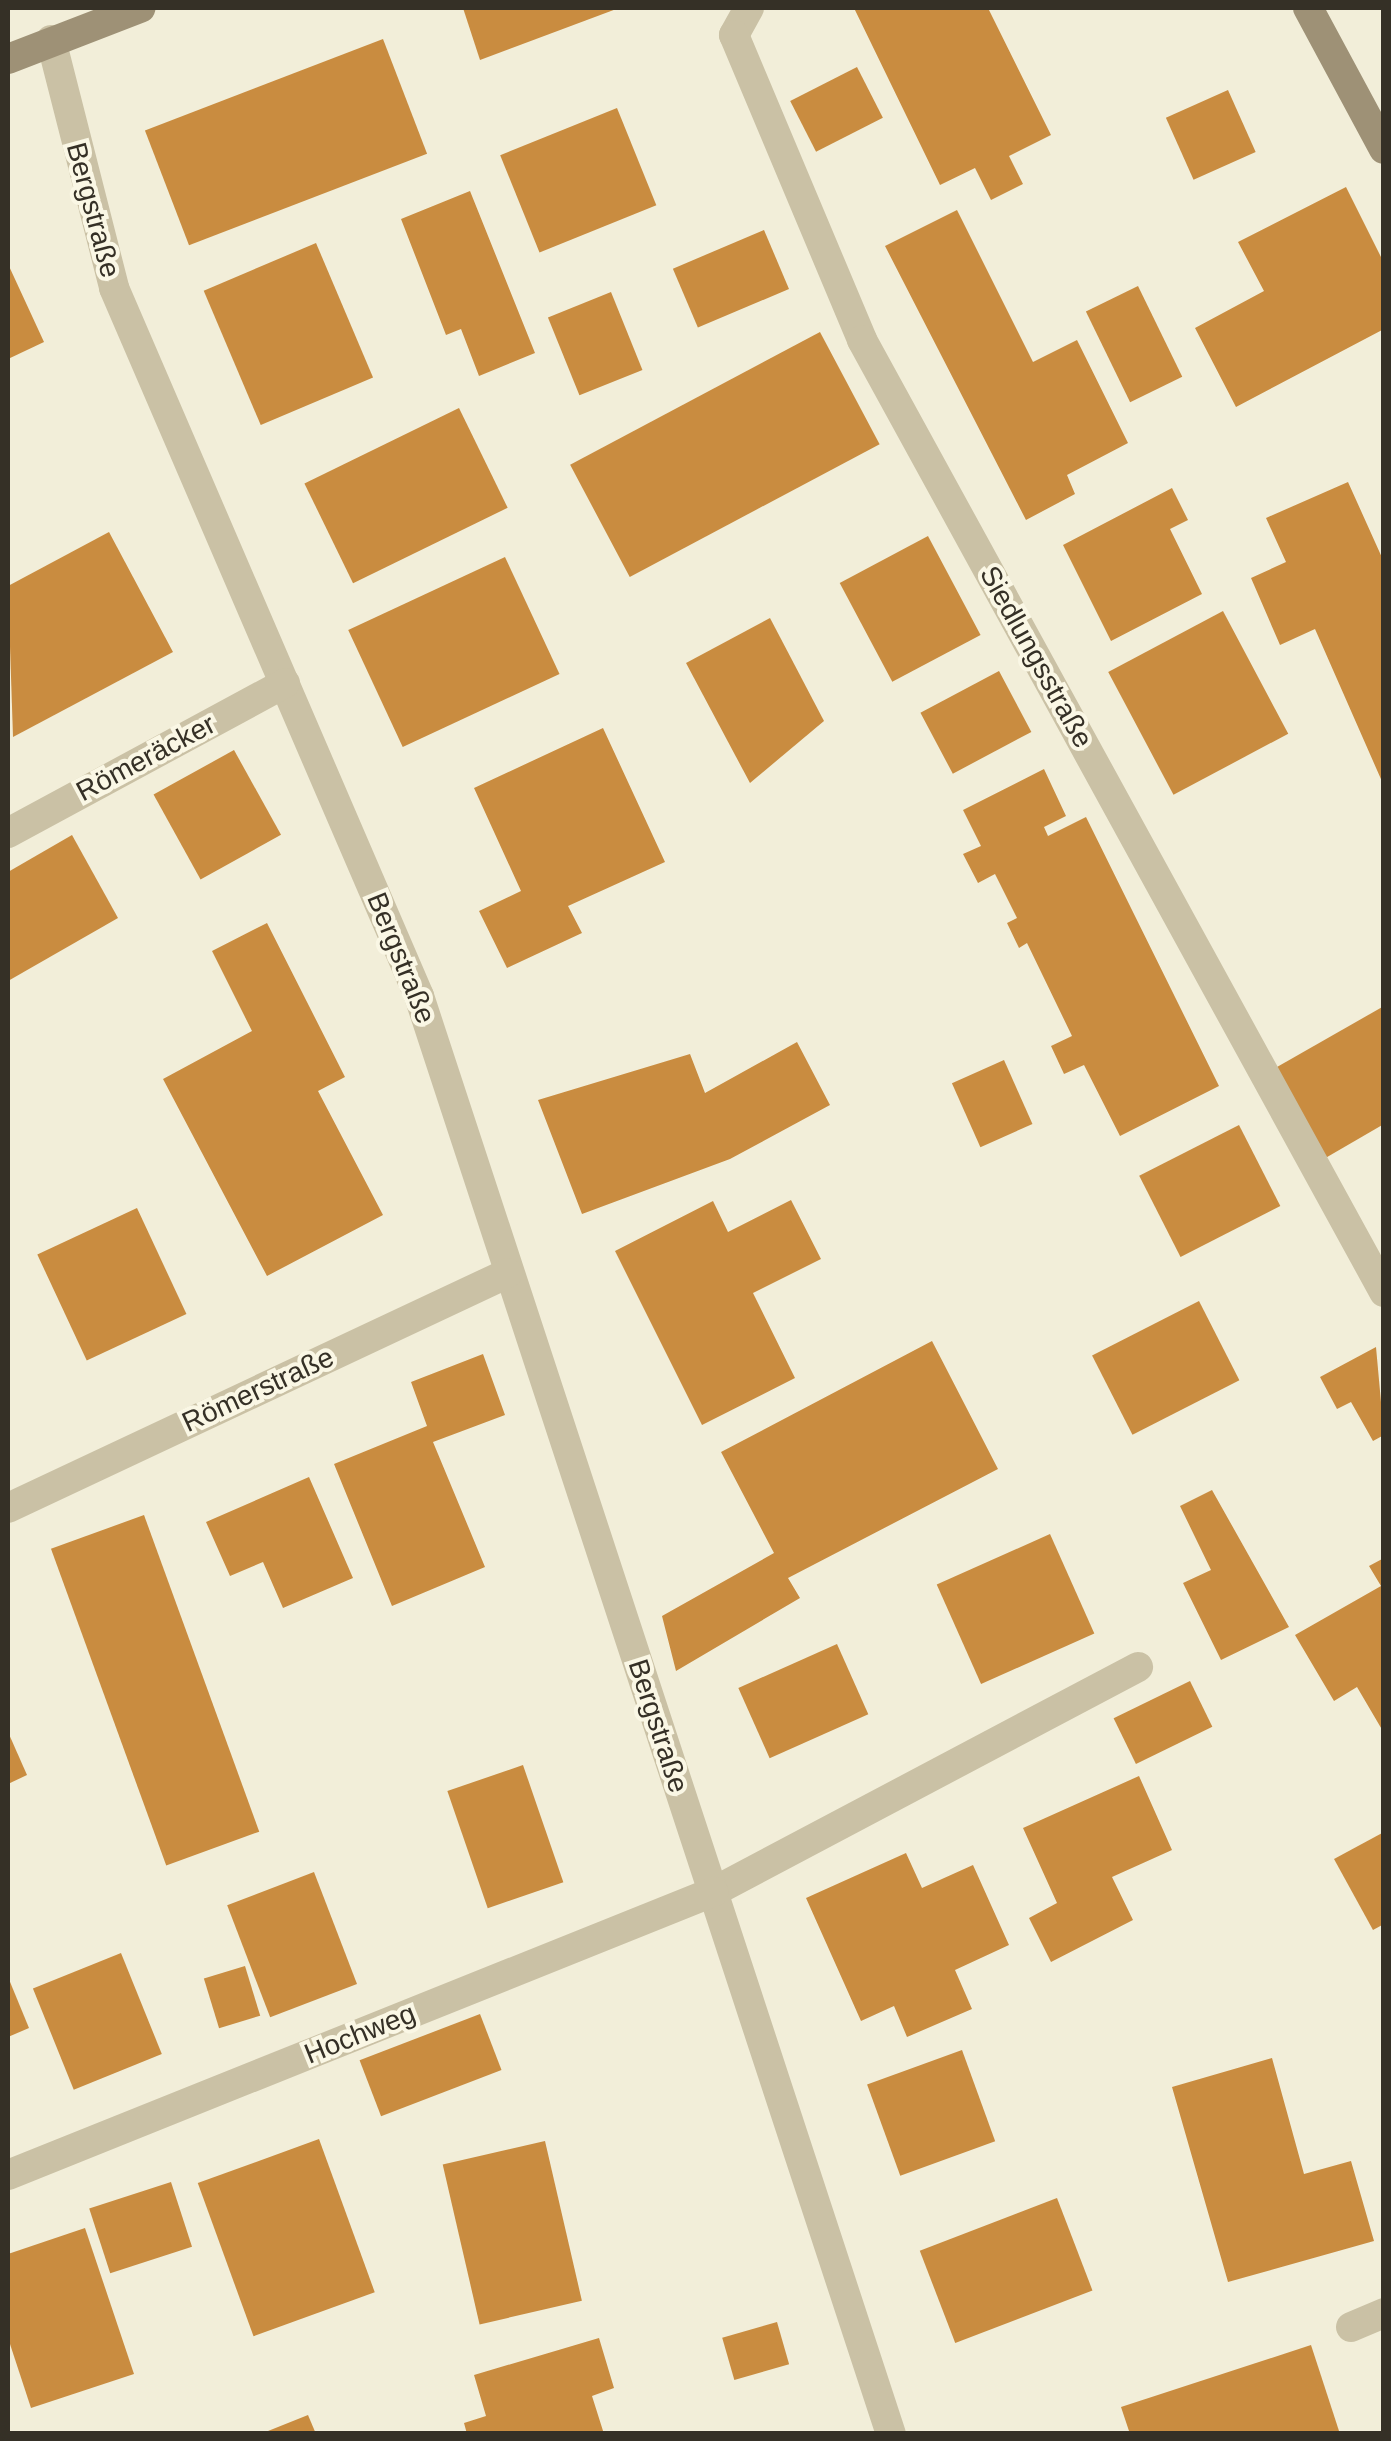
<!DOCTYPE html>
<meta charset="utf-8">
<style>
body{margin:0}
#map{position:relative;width:1391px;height:2441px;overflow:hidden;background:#f2eed9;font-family:Arial,sans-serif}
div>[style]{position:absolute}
.building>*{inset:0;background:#c98c40;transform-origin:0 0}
.lane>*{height:30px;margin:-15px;padding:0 15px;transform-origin:15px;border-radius:15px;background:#cac1a5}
.street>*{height:30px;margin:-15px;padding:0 15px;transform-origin:15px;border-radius:15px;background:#cac1a5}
.secondary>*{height:30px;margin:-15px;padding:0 15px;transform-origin:15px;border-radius:15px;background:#9e9176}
span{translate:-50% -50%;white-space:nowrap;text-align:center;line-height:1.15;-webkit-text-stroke:8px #faf7e5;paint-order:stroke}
.street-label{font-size:28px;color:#353026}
.frame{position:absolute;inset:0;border:10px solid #353026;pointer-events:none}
</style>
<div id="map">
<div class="building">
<i style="clip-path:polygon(463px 8px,619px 8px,480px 60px)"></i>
<i style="clip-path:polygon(854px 8px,988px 8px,1051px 135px,1009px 156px,1023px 184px,991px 200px,975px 168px,940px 185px)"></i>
<i style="left:383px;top:39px;width:123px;height:255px;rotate:69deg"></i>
<i style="left:857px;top:67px;width:57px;height:75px;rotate:63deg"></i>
<i style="left:1228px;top:90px;width:68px;height:68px;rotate:66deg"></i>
<i style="left:617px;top:108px;width:105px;height:126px;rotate:68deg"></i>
<i style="clip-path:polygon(1346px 187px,1384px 263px,1384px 329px,1236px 407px,1195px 328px,1264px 291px,1238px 242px)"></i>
<i style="clip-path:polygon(470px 191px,535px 353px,479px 376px,461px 329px,446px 335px,401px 219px)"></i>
<i style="clip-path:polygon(957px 210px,1033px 362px,1077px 340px,1128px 443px,1067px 475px,1075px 494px,1026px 520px,885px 246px)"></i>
<i style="left:764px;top:230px;width:64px;height:99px;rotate:67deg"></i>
<i style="left:316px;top:243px;width:146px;height:122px;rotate:67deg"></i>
<i style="clip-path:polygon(8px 264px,44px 342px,8px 359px)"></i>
<i style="left:1138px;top:286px;width:101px;height:58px;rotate:64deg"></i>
<i style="left:611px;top:292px;width:84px;height:68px;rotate:68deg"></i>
<i style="left:820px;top:332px;width:127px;height:283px;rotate:62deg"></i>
<i style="left:459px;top:408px;width:111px;height:172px;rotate:64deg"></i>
<i style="clip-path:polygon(1348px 482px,1384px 562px,1384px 786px,1315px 629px,1280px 645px,1251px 578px,1286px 562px,1266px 518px)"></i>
<i style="clip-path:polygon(1172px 488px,1188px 520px,1170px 529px,1202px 594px,1111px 641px,1063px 545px)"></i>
<i style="clip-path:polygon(109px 532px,173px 652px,13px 737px,8px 586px)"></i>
<i style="left:928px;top:536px;width:112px;height:100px;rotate:62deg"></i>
<i style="left:505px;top:557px;width:129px;height:173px;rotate:65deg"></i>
<i style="left:1223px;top:611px;width:139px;height:130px;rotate:62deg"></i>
<i style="clip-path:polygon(770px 618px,824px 721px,750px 783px,686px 663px)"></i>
<i style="left:999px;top:671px;width:69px;height:89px;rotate:62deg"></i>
<i style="clip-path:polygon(603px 728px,665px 862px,568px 906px,582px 933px,507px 968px,479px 911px,521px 891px,474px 788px)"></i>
<i style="left:234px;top:750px;width:97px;height:92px;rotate:61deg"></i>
<i style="clip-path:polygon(1044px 769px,1066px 816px,1044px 827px,1048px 836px,1086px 817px,1219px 1086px,1120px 1136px,1084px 1065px,1064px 1074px,1051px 1046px,1072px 1036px,1027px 943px,1019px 948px,1007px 923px,1017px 918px,995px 874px,978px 883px,963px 854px,981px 846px,963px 810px)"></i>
<i style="clip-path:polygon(72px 835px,118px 918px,8px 981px,8px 872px)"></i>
<i style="clip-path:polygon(267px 923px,345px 1077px,318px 1091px,383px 1215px,267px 1276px,163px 1079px,252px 1031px,212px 951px)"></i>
<i style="clip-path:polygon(1384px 1006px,1384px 1124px,1322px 1160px,1270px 1071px)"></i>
<i style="clip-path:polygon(797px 1042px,830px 1105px,730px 1159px,582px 1214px,538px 1100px,690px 1054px,705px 1093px)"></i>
<i style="left:1004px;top:1060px;width:70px;height:57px;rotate:66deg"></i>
<i style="left:1239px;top:1125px;width:91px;height:112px;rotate:63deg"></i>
<i style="clip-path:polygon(791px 1200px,821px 1259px,753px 1293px,795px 1378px,702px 1425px,615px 1251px,713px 1201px,728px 1232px)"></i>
<i style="left:137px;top:1208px;width:117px;height:110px;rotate:65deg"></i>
<i style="left:1199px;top:1301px;width:89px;height:120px;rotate:63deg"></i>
<i style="clip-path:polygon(932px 1341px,998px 1469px,788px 1578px,800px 1598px,676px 1671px,662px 1616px,774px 1553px,721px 1452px)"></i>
<i style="clip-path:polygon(1376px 1347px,1384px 1435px,1373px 1441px,1351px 1402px,1337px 1409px,1320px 1377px)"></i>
<i style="clip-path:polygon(483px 1354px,505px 1415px,433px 1442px,485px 1567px,392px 1606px,334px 1464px,427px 1426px,411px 1382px)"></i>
<i style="clip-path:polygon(309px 1477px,353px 1578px,283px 1608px,263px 1562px,230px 1576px,206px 1522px)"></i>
<i style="clip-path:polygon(1212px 1490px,1289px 1627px,1221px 1660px,1183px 1583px,1211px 1570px,1180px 1506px)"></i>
<i style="left:144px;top:1515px;width:337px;height:99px;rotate:70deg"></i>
<i style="left:1050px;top:1534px;width:109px;height:124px;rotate:66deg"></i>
<i style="clip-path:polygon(1384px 1558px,1384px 1733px,1357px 1687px,1334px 1701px,1295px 1635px,1381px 1586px,1369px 1566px)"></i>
<i style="left:837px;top:1644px;width:77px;height:108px;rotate:66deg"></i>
<i style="left:1190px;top:1681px;width:51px;height:85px;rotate:64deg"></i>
<i style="clip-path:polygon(8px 1732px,27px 1775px,8px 1784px)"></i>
<i style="left:523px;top:1765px;width:124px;height:80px;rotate:71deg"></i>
<i style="clip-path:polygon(1139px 1776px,1172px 1850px,1112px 1877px,1133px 1920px,1051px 1962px,1029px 1918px,1057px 1903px,1023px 1828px)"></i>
<i style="clip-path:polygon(1384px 1832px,1384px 1924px,1373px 1930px,1334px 1859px)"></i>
<i style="clip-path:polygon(906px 1853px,922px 1888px,973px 1865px,1009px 1945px,955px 1970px,972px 2009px,907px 2037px,894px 2006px,861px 2021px,806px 1898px)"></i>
<i style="left:314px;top:1872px;width:120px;height:93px;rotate:69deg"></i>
<i style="left:121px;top:1953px;width:109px;height:95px;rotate:68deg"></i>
<i style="left:245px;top:1966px;width:52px;height:43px;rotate:73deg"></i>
<i style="clip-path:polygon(8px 1977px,29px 2028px,8px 2037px)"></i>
<i style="left:480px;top:2014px;width:60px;height:129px;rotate:69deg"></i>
<i style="left:962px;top:2050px;width:97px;height:101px;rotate:70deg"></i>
<i style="clip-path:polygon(1272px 2058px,1304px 2174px,1351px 2161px,1374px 2241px,1228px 2282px,1172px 2087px)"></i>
<i style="left:319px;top:2139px;width:163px;height:129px;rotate:70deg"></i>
<i style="left:545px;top:2141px;width:164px;height:105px;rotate:77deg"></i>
<i style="left:171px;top:2182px;width:68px;height:86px;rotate:72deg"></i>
<i style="left:1057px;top:2198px;width:99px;height:147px;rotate:69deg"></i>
<i style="clip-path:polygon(85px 2228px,134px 2374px,31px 2408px,8px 2338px,8px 2254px)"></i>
<i style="left:777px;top:2322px;width:44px;height:57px;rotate:74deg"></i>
<i style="clip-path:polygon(599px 2338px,614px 2388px,592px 2396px,604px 2434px,467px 2434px,464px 2423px,486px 2416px,474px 2375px)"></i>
<i style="clip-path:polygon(1311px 2345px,1340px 2434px,1130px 2434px,1121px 2407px)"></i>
<i style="clip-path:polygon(308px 2415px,316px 2434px,263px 2434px,263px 2433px)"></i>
</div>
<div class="lane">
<i style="left:713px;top:1892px;width:481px;rotate:-27.9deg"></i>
</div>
<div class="street">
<i style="left:749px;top:8px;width:31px;rotate:119deg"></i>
<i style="left:734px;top:35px;width:331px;rotate:67.2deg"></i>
<i style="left:862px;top:340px;width:1086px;rotate:61.26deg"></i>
<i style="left:51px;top:40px;width:256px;rotate:75.7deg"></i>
<i style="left:114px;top:288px;width:771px;rotate:66.69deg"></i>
<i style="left:419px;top:996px;width:1513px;rotate:71.83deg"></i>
<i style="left:8px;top:833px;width:315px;rotate:-28.4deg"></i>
<i style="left:8px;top:1508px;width:552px;rotate:-25.17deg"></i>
<i style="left:8px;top:2175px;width:760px;rotate:-21.87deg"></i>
<i style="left:1351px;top:2327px;width:36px;rotate:-23deg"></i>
</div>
<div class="secondary">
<i style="left:1308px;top:8px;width:160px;rotate:61.7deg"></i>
<i style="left:8px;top:59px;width:142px;rotate:-21.1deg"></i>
</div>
<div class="street-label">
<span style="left:93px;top:210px;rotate:75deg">Bergstraße</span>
<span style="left:1036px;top:657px;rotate:61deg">Siedlungsstraße</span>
<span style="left:146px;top:758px;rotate:-28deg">Römeräcker</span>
<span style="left:401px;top:958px;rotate:68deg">Bergstraße</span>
<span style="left:258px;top:1390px;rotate:-25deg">Römerstraße</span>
<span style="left:658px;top:1726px;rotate:72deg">Bergstraße</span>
<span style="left:360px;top:2034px;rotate:-22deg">Hochweg</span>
</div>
<div class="frame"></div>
</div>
